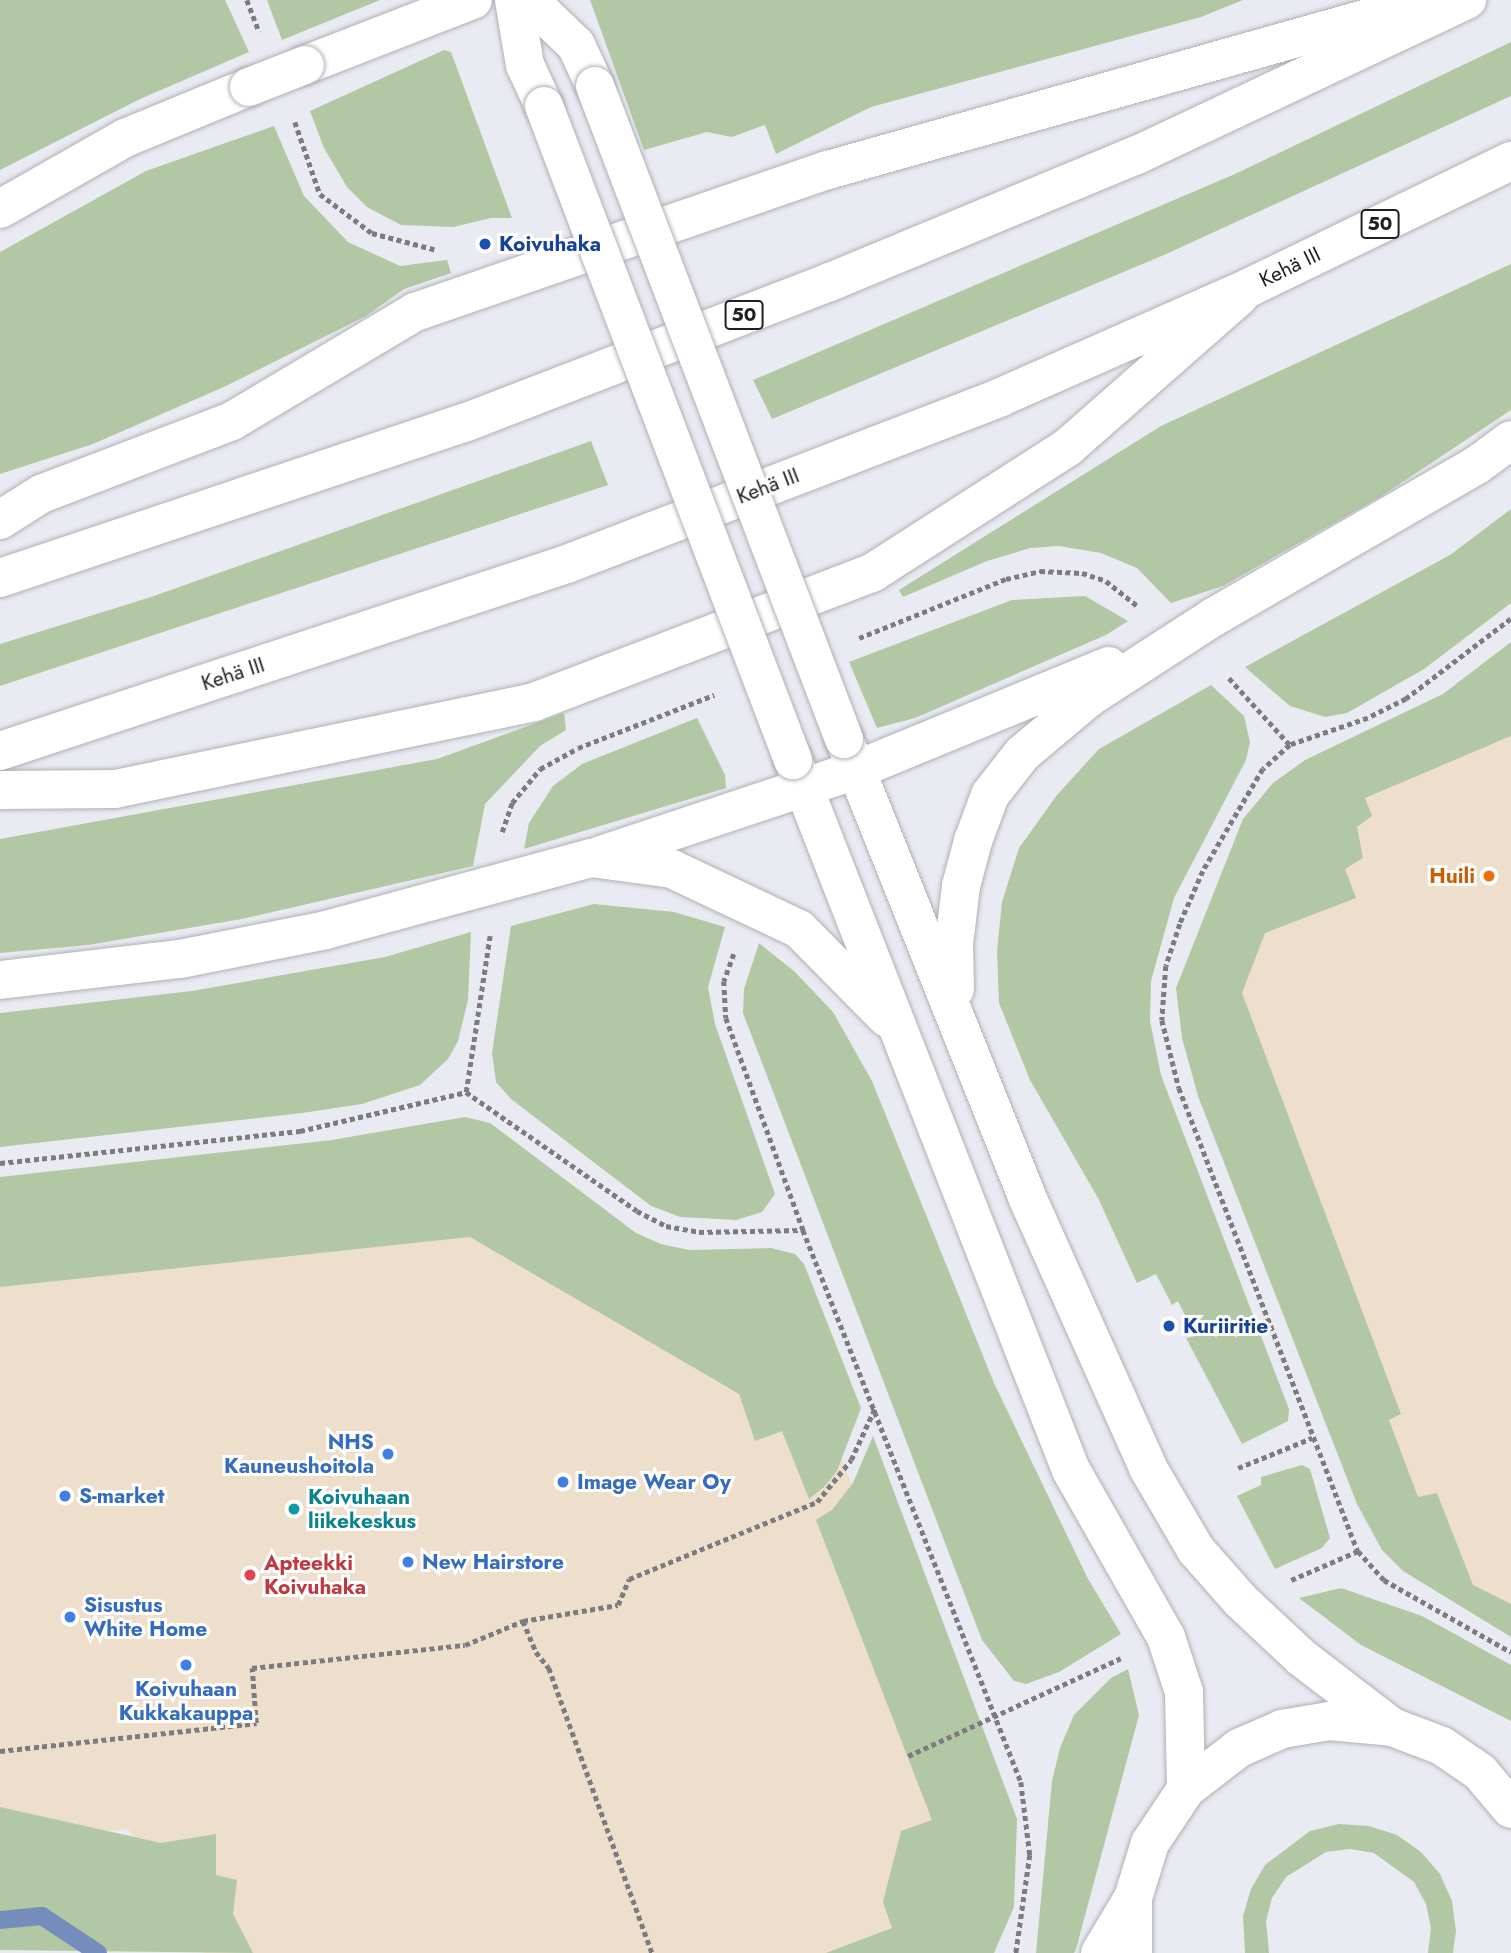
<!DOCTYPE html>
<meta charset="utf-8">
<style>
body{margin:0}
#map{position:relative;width:1511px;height:1953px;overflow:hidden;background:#eaebf2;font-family:Jost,sans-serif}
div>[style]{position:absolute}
.commercial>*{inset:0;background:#eedfcd}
.green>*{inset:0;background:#b2c7a3}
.stream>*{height:18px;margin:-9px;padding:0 9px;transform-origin:9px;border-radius:9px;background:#748dbc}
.path>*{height:4.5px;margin-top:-2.25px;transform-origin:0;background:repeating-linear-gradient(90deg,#7b7b80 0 5px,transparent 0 8.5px)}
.roads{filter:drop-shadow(0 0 2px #afb0b6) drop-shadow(0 0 2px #afb0b6)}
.minor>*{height:38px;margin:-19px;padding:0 19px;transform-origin:19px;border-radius:19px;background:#fff}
.major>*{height:38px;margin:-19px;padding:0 19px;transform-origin:19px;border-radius:19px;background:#fff}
.highway>*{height:38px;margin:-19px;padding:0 19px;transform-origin:19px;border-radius:19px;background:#fff}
.bridges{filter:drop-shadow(0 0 2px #afb0b6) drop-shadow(0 0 2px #afb0b6)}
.highway-bridge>*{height:38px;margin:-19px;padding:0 19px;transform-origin:19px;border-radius:19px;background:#fff}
.dots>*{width:19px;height:19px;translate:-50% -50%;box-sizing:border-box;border:4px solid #fff;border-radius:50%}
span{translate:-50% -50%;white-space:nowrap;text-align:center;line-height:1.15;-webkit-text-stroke:6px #fff;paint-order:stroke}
.shield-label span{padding:2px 5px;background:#fff;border:2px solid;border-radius:5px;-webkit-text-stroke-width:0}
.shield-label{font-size:19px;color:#1f1f22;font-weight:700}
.transit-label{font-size:21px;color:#164399;font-weight:700}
.left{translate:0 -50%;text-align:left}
.street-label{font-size:21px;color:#1f1f22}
.food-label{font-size:21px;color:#c56008;font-weight:700}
.right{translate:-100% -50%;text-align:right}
.shop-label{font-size:21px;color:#366cbe;font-weight:700}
.culture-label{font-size:21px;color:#0d838f;font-weight:700}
.health-label{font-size:21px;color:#be3a42;font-weight:700}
</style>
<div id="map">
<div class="commercial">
<i style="clip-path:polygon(1511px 692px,1511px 1609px,1430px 1573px,1203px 980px,1342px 790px)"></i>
<i style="clip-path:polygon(473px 1189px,817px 1394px,979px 1817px,928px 1953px,204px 1953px,128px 1829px,0 1841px,0 1243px)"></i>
</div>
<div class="green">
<i style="clip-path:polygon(0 0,225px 0,249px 52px,140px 99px,0 170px)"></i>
<i style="clip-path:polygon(267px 0,380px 0,282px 40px)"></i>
<i style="clip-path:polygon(590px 0,1243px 0,1201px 17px,871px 107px,776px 154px,765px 125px,732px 137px,707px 132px,644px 150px)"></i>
<i style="clip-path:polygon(1511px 42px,1511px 96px,1164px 255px,772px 419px,753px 380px,1235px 174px)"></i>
<i style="clip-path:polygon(444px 50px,451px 52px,512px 218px,491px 218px,453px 227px,401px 225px,367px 207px,347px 187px,324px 148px,310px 111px)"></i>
<i style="clip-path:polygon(274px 126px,304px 196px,348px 242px,400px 266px,447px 260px,451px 273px,404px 289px,366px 316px,226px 386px,93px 444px,0 474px,0 252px,146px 171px)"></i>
<i style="clip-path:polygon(1511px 264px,1511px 410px,1380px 497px,1223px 586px,1171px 603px,1137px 568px,1101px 553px,1059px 546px,1030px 548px,987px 561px,903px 597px,899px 590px,1161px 426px)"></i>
<i style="clip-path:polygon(591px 441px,608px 485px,0 686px,0 644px,151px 597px)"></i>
<i style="clip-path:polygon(1511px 509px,1511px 603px,1424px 669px,1347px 713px,1325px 717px,1290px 706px,1245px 667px,1450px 555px)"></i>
<i style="clip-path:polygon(1085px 596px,1128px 621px,1106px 635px,915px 718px,877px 728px,849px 662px,1012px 600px)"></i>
<i style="clip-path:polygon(1511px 642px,1511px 736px,1365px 798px,1372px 816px,1357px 827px,1363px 858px,1345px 869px,1356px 898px,1265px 933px,1242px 993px,1401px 1414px,1389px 1420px,1418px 1497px,1437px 1493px,1473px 1585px,1511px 1604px,1511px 1637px,1403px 1571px,1382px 1550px,1357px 1504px,1198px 1096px,1182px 1038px,1176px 988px,1243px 819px,1273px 783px,1305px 760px,1443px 694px)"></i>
<i style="clip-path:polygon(1211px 685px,1244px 716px,1250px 742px,1246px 760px,1174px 898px,1151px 981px,1150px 1021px,1161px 1075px,1289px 1409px,1288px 1421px,1242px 1444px,1186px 1338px,1195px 1336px,1178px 1301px,1172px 1305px,1156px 1274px,1137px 1283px,1098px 1198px,1030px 1080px,999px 1003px,997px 951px,1002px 902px,1019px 848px,1057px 795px,1099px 749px)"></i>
<i style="clip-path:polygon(564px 713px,566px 730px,540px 746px,485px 804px,473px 866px,242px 919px,88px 945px,0 953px,0 839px,437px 759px)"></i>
<i style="clip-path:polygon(697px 718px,725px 775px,726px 788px,524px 849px,529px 823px,553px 786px,582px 764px)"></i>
<i style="clip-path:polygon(594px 904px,674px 912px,725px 927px,708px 987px,715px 1024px,775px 1194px,762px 1212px,736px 1220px,680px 1217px,651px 1206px,511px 1099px,496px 1082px,492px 1053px,511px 926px)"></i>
<i style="clip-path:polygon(471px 932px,468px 1000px,458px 1041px,448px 1059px,420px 1085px,362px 1104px,302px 1113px,0 1147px,0 1013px,192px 991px,385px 957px)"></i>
<i style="clip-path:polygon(759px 943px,795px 972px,833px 1012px,872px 1081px,994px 1383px,1087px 1577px,1121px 1634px,1059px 1672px,1026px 1684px,1014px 1681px,982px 1640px,743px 1013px,744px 989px)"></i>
<i style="clip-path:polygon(465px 1117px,490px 1123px,636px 1233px,661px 1244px,689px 1250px,771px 1248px,795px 1254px,804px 1264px,861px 1408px,837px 1471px,824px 1487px,809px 1499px,782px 1431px,755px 1441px,739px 1394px,470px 1237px,0 1287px,0 1177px,332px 1140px)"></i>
<i style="clip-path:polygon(873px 1436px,1017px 1819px,1014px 1907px,994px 1953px,826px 1953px,892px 1928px,883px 1902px,901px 1831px,932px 1820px,816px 1520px,832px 1510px,853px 1483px)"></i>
<i style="clip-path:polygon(1302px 1465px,1310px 1469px,1330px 1538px,1322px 1548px,1275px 1569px,1237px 1496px,1261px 1485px,1261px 1477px)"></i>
<i style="clip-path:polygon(1341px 1588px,1422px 1616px,1511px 1665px,1511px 1721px,1361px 1645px,1299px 1598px)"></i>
<i style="clip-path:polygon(1128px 1669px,1139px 1715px,1076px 1949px,1074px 1953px,1036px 1953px,1052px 1781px,1060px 1748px,1074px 1715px,1111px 1678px)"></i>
<i style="clip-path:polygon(0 1807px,161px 1843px,216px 1834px,216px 1875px,237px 1880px,233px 1914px,253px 1953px,0 1950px)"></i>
<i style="clip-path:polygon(1339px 1824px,1369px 1826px,1397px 1835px,1421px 1852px,1440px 1874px,1452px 1901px,1456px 1931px,1453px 1953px,1428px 1953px,1431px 1928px,1426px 1904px,1414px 1882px,1374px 1853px,1350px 1849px,1326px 1852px,1286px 1877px,1272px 1898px,1266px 1921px,1269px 1953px,1245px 1953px,1243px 1916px,1251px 1889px,1265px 1865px,1310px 1831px)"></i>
</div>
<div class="stream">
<i style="left:0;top:1920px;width:42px;rotate:-5.4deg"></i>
<i style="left:42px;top:1916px;width:67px;rotate:33.5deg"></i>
</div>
<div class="path">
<i style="left:247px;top:0;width:34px;rotate:69deg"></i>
<i style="left:295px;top:122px;width:76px;rotate:70.9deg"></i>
<i style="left:320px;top:194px;width:65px;rotate:36.9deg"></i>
<i style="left:372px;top:233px;width:67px;rotate:14.7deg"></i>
<i style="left:1511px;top:619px;width:132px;rotate:142.7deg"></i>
<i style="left:1406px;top:699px;width:42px;rotate:153.4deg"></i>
<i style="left:1368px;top:718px;width:83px;rotate:160.9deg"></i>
<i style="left:1290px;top:745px;width:36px;rotate:138deg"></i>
<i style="left:1263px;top:769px;width:118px;rotate:120.5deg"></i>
<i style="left:1203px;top:871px;width:58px;rotate:113.5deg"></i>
<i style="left:1180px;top:924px;width:44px;rotate:108.4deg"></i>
<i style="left:1166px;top:966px;width:54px;rotate:94.2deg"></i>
<i style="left:1162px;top:1020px;width:70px;rotate:76deg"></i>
<i style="left:1179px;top:1088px;width:496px;rotate:68.9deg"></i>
<i style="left:1358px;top:1551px;width:39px;rotate:48deg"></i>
<i style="left:1384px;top:1580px;width:146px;rotate:29.6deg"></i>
<i style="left:859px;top:638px;width:158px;rotate:-21.9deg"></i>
<i style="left:1006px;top:579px;width:35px;rotate:-13deg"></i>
<i style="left:1040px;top:571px;width:42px;rotate:2.7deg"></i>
<i style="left:1082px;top:573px;width:25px;rotate:18deg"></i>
<i style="left:1106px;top:581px;width:42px;rotate:38.2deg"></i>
<i style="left:1229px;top:678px;width:91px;rotate:47.7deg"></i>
<i style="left:502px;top:832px;width:31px;rotate:-71deg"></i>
<i style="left:512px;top:803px;width:44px;rotate:-50.5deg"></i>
<i style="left:540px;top:769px;width:43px;rotate:-28.9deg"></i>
<i style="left:578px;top:748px;width:146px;rotate:-21.3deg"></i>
<i style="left:734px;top:954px;width:29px;rotate:110deg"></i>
<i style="left:724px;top:981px;width:37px;rotate:87deg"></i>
<i style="left:726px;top:1018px;width:226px;rotate:70deg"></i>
<i style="left:466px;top:1092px;width:208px;rotate:34.8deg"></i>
<i style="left:637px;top:1211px;width:33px;rotate:27deg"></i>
<i style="left:666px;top:1226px;width:34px;rotate:10deg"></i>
<i style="left:699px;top:1232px;width:104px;rotate:-1.1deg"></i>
<i style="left:803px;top:1230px;width:593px;rotate:68.45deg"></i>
<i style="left:1021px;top:1782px;width:74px;rotate:83deg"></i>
<i style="left:1030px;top:1855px;width:99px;rotate:98.1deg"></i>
<i style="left:0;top:1163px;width:302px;rotate:-6.1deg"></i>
<i style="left:300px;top:1131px;width:171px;rotate:-13.2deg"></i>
<i style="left:466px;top:1092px;width:158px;rotate:-81.3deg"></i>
<i style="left:1238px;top:1468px;width:80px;rotate:-22.1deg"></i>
<i style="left:1291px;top:1580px;width:73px;rotate:-23.4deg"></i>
<i style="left:523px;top:1621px;width:34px;rotate:67deg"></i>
<i style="left:536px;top:1652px;width:21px;rotate:51deg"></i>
<i style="left:549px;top:1668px;width:303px;rotate:70.1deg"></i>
<i style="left:0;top:1751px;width:258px;rotate:-6.2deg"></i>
<i style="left:256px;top:1723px;width:55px;rotate:-94.2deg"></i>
<i style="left:252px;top:1668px;width:214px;rotate:-6.2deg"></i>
<i style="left:465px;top:1645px;width:63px;rotate:-22.5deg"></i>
<i style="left:523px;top:1621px;width:96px;rotate:-9.6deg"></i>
<i style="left:618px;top:1605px;width:28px;rotate:-67deg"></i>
<i style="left:629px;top:1579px;width:203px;rotate:-22.3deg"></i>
<i style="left:817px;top:1502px;width:54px;rotate:-51deg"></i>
<i style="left:851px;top:1460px;width:57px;rotate:-65.2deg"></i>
<i style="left:908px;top:1756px;width:234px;rotate:-24.7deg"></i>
</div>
<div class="roads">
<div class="minor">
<i style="left:0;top:520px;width:49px;rotate:-32.4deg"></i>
<i style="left:41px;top:494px;width:204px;rotate:-20.9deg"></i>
<i style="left:232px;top:421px;width:213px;rotate:-30.8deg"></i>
<i style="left:415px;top:312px;width:437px;rotate:-19deg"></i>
<i style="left:828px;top:170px;width:627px;rotate:-15.72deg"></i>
<i style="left:0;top:790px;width:115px;rotate:-0.5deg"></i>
<i style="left:115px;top:789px;width:428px;rotate:-11.7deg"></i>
<i style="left:534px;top:702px;width:362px;rotate:-20.9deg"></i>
<i style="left:872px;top:573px;width:233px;rotate:-32.7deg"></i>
<i style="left:1068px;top:447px;width:229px;rotate:-41.3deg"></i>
<i style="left:1100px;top:1953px;width:64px;rotate:-59deg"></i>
</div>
<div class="major">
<i style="left:1133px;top:1953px;width:55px;rotate:-90deg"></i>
<i style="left:1133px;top:1898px;width:58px;rotate:-72.8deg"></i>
<i style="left:1150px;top:1843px;width:65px;rotate:-56.3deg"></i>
<i style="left:1186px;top:1789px;width:67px;rotate:-37.7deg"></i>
<i style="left:1239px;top:1748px;width:47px;rotate:-23.8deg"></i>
<i style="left:1282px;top:1729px;width:48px;rotate:-9.7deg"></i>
<i style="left:1329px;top:1721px;width:63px;rotate:5.4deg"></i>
<i style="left:1392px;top:1727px;width:53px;rotate:20.8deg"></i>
<i style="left:1442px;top:1746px;width:46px;rotate:34.4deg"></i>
<i style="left:1480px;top:1772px;width:48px;rotate:50deg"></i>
</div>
<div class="highway">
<i style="left:514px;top:0;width:66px;rotate:80.4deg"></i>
<i style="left:525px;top:65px;width:45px;rotate:65.1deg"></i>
<i style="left:529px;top:0;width:65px;rotate:43.8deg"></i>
<i style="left:576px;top:45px;width:45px;rotate:65.1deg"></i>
<i style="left:305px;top:65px;width:180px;rotate:-21.2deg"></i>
<i style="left:0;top:209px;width:144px;rotate:-29.6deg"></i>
<i style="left:125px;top:138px;width:134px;rotate:-22.4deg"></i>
<i style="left:0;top:578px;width:492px;rotate:-18.5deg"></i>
<i style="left:467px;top:422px;width:389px;rotate:-21.1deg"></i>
<i style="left:830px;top:282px;width:332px;rotate:-22.5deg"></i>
<i style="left:1137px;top:155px;width:365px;rotate:-25.2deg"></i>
<i style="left:844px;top:739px;width:493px;rotate:68.2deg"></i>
<i style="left:1027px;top:1197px;width:297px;rotate:65.9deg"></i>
<i style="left:1148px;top:1468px;width:95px;rotate:59.7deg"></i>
<i style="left:1196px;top:1550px;width:68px;rotate:48.6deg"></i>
<i style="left:1241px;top:1601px;width:83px;rotate:43.1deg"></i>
<i style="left:1302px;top:1658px;width:113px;rotate:37.5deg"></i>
<i style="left:0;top:751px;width:597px;rotate:-18.25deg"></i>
<i style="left:567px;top:564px;width:465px;rotate:-21deg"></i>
<i style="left:1001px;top:397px;width:272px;rotate:-23.8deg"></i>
<i style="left:1250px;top:287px;width:290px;rotate:-25.8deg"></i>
<i style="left:793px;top:760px;width:762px;rotate:68.62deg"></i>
<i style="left:1071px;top:1470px;width:192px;rotate:60.4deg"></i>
<i style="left:1166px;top:1637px;width:58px;rotate:71.9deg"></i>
<i style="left:1184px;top:1692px;width:97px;rotate:88.8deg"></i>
<i style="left:601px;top:855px;width:269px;rotate:-18.4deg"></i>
<i style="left:856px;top:770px;width:273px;rotate:-22.4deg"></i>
<i style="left:0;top:980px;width:181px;rotate:-6.7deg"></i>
<i style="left:180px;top:959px;width:149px;rotate:-11.2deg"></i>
<i style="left:326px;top:930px;width:275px;rotate:-15.2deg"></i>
<i style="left:591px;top:858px;width:82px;rotate:7.7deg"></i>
<i style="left:672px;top:869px;width:140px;rotate:25.3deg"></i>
<i style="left:799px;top:929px;width:125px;rotate:45.3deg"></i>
<i style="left:955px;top:989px;width:45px;rotate:-91.3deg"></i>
<i style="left:954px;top:944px;width:58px;rotate:-83.1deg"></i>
<i style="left:961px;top:886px;width:47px;rotate:-75.1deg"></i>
<i style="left:973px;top:841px;width:49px;rotate:-69.7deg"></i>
<i style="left:990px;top:795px;width:52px;rotate:-52deg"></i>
<i style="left:1022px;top:754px;width:89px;rotate:-40deg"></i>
<i style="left:1090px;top:697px;width:145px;rotate:-32.9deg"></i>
<i style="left:1212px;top:618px;width:306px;rotate:-30deg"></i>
<i style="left:1477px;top:465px;width:42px;rotate:-36.3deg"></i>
</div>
</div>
<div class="bridges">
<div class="highway-bridge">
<i style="left:595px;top:86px;width:699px;rotate:69.13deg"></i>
<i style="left:249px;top:87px;width:60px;rotate:-21.4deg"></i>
<i style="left:544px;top:106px;width:700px;rotate:69.16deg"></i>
</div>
</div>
<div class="dots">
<i style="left:485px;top:244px;background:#1a4fb4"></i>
<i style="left:1489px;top:876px;background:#e8710a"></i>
<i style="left:1169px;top:1326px;background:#1a4fb4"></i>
<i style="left:388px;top:1454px;background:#3f7fe0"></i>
<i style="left:563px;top:1482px;background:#3f7fe0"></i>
<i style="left:65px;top:1496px;background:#3f7fe0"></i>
<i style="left:294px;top:1509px;background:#0f9aa8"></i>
<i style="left:408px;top:1562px;background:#3f7fe0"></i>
<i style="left:250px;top:1575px;background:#e0444e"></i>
<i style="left:70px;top:1617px;background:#3f7fe0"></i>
<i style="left:186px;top:1665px;background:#3f7fe0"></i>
</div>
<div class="shield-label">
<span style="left:1380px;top:224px">50</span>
<span style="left:744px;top:315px">50</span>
</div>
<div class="transit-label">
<span class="left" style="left:499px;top:244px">Koivuhaka</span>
<span class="left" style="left:1183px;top:1326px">Kuriiritie</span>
</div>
<div class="street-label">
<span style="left:1290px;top:267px;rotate:-26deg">Kehä III</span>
<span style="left:768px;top:486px;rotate:-21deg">Kehä III</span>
<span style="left:233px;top:674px;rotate:-18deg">Kehä III</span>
</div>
<div class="food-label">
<span class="right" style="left:1475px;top:876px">Huili</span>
</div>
<div class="shop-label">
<span class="right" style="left:374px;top:1454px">NHS<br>Kauneushoitola</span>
<span class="left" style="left:577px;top:1482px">Image Wear Oy</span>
<span class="left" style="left:79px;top:1496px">S-market</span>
<span class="left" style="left:422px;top:1562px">New Hairstore</span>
<span class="left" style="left:84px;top:1617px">Sisustus<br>White Home</span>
<span style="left:186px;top:1701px">Koivuhaan<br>Kukkakauppa</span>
</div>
<div class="culture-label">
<span class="left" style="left:308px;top:1509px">Koivuhaan<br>liikekeskus</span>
</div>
<div class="health-label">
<span class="left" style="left:264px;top:1575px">Apteekki<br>Koivuhaka</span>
</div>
</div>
